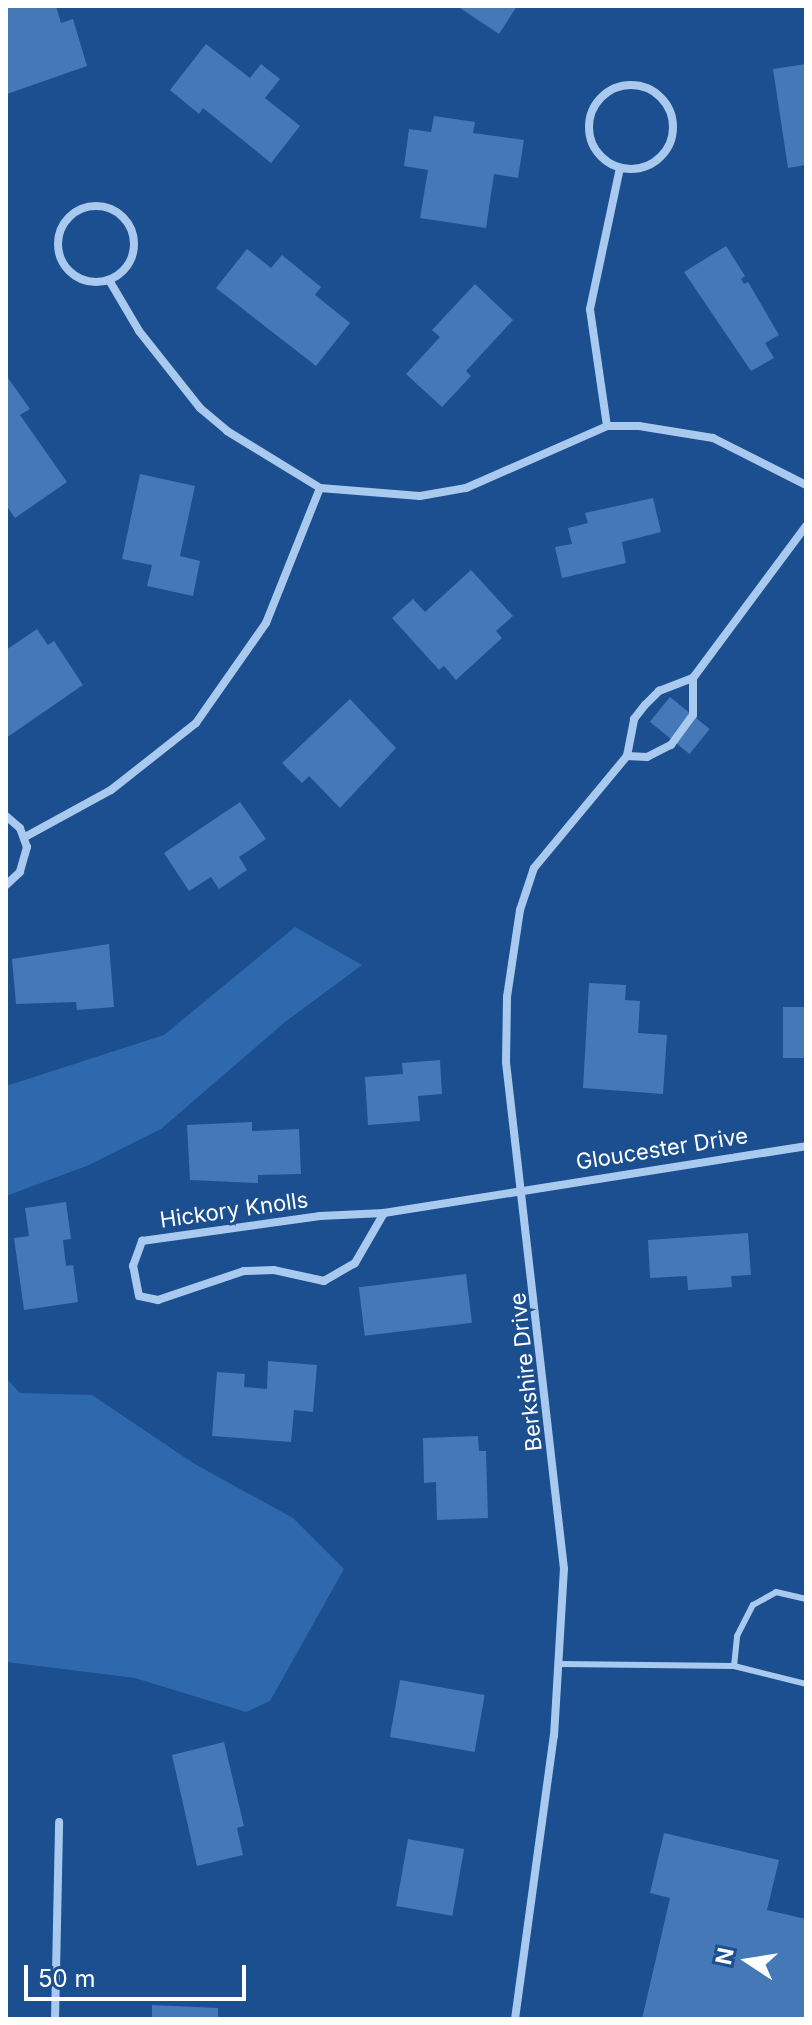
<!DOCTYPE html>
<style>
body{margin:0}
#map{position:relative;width:812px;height:2025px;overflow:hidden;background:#1b4f8f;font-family:Inter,sans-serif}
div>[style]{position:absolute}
.green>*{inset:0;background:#2e69ad}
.building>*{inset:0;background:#4478b7;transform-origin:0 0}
.service>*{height:6px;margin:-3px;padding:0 3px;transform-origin:3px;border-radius:3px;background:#a9c9ee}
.minor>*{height:8px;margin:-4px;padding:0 4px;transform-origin:4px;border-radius:4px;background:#a9c9ee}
.minor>.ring{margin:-4px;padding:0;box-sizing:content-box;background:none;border:8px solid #a9c9ee;border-radius:50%}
span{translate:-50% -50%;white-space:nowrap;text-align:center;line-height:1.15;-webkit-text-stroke:6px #1b4f8f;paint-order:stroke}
.street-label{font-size:22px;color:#fff}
.frame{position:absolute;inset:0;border:8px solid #fff;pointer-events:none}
.north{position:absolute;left:708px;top:1921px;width:80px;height:80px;-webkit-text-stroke:6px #1b4f8f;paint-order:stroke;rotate:282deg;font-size:22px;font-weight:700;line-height:32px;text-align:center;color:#fff}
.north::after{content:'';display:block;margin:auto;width:28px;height:36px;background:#fff;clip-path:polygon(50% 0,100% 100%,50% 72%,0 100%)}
.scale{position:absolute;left:24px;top:1965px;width:222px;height:36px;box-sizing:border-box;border:4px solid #fff;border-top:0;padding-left:10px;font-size:24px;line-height:28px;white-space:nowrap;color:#fff;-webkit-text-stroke:6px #1b4f8f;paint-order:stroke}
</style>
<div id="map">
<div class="green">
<i style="clip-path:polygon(295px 927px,362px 965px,285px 1022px,161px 1129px,89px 1165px,6px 1196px,6px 1086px,164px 1035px)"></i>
<i style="clip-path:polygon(6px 1378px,20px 1393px,92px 1395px,193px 1463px,293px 1518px,344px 1569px,270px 1701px,246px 1712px,135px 1678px,6px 1662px)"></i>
</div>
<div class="building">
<i style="clip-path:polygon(6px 6px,56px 6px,61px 23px,73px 19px,87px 66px,7px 94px)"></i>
<i style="clip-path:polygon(457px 6px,517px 6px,499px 34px)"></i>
<i style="clip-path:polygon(206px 44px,250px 78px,261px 64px,280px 79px,265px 98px,300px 126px,271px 163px,203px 108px,199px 114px,170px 90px)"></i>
<i style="clip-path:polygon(806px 64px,806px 165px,788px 168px,773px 69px)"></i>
<i style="clip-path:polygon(434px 116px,475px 122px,473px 133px,524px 140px,518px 178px,494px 174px,486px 228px,420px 218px,428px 170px,404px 166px,409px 129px,431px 132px)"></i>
<i style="clip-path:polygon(726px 246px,745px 276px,741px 279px,744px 284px,748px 282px,779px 335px,765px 343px,774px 358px,751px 371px,684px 272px)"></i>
<i style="clip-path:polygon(247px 249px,271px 268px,282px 255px,321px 287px,315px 295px,350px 323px,316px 366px,216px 288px)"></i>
<i style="clip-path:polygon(475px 284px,513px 320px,466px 371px,471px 376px,442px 407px,406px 374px,440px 337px,432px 330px)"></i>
<i style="clip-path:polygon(8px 378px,30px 409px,20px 415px,67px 482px,15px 518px,6px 505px)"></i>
<i style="clip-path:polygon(140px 474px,195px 486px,180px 556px,200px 561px,193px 596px,147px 586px,152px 565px,122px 559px)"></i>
<i style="clip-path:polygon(653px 498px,661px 532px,622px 542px,626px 563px,562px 578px,555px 547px,572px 544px,568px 528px,588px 523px,585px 513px)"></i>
<i style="clip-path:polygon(471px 570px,513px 616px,496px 631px,502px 638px,456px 680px,444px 666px,439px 670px,392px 618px,413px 599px,425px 612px)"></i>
<i style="clip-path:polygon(37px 629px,48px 645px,54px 641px,83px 685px,6px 738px,6px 650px)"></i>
<i style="left:670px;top:697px;width:51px;height:32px;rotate:39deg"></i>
<i style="clip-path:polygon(350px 699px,396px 748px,340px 808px,309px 776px,302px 783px,282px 763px)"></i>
<i style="clip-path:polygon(240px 802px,266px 839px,239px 857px,247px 870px,219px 889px,211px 877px,189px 891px,164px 853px)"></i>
<i style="clip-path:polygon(109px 944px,114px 1007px,77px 1010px,76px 1002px,16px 1004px,12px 959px)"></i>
<i style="clip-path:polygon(589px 983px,626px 985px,625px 1000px,640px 1001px,638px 1033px,667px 1035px,663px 1094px,583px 1088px)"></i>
<i style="left:783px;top:1007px;width:23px;height:51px"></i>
<i style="clip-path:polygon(440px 1060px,442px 1094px,418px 1096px,420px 1121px,368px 1125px,365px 1077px,403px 1074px,402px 1063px)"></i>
<i style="clip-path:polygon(252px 1122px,252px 1131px,299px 1129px,301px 1174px,258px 1175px,258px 1183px,190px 1180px,187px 1125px)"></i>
<i style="clip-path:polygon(66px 1202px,71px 1239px,63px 1240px,66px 1266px,73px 1265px,78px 1302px,24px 1310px,14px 1238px,29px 1236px,25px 1208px)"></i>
<i style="clip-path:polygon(748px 1233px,751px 1275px,731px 1276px,732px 1287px,688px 1290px,687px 1276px,650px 1278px,648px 1240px)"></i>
<i style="left:466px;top:1274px;width:49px;height:108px;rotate:83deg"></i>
<i style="clip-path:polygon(268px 1361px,317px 1365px,313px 1412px,294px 1410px,291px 1442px,212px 1436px,217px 1372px,245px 1374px,244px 1387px,267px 1389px)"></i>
<i style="clip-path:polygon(478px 1436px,479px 1451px,486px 1451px,488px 1518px,437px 1520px,436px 1482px,424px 1483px,423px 1438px)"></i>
<i style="left:400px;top:1680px;width:86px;height:58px;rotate:10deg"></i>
<i style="clip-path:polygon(224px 1742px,244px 1826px,237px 1828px,243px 1855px,197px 1866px,172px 1755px)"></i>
<i style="clip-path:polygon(664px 1833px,779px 1860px,767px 1910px,806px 1919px,806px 2019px,642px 2019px,670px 1898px,650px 1893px)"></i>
<i style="left:408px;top:1839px;width:57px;height:68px;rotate:10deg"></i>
<i style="clip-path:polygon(152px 2005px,218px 2008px,218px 2019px,152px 2019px)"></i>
</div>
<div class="service">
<i style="left:561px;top:1664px;width:173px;rotate:0.7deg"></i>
<i style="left:734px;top:1666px;width:74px;rotate:14deg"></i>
<i style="left:734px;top:1666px;width:30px;rotate:-84deg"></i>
<i style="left:737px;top:1636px;width:35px;rotate:-63deg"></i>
<i style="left:753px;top:1605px;width:26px;rotate:-29deg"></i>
<i style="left:776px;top:1592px;width:31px;rotate:13deg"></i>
</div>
<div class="minor">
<i class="ring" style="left:589px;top:85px;width:76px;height:76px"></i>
<i class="ring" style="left:58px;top:206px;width:68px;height:68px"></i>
<i style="left:109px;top:280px;width:59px;rotate:59.5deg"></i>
<i style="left:139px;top:331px;width:98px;rotate:51.6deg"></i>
<i style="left:200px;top:408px;width:35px;rotate:40deg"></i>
<i style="left:227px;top:431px;width:109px;rotate:31.5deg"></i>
<i style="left:320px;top:488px;width:100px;rotate:4.6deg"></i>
<i style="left:420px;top:496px;width:47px;rotate:-9.9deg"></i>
<i style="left:466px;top:488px;width:154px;rotate:-23.7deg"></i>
<i style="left:607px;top:426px;width:32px"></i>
<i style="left:639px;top:426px;width:75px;rotate:9.2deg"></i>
<i style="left:713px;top:438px;width:104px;rotate:26.8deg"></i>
<i style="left:607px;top:426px;width:118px;rotate:-98.3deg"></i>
<i style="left:590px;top:309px;width:144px;rotate:-78deg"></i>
<i style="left:627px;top:756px;width:20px;rotate:3deg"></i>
<i style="left:647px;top:757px;width:27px;rotate:-27deg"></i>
<i style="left:671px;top:745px;width:37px;rotate:-54deg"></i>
<i style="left:693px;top:715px;width:37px;rotate:-90deg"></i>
<i style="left:6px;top:816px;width:18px;rotate:41deg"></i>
<i style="left:20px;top:828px;width:20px;rotate:70deg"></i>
<i style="left:27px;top:847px;width:26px;rotate:106deg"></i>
<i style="left:20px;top:872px;width:19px;rotate:137deg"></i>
<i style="left:25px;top:837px;width:98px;rotate:-28.7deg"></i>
<i style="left:111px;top:790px;width:108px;rotate:-38.2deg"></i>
<i style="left:196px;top:723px;width:122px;rotate:-55deg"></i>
<i style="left:266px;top:623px;width:145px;rotate:-68.2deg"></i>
<i style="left:384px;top:1213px;width:58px;rotate:120.1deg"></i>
<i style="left:355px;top:1263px;width:36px;rotate:150deg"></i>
<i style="left:324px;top:1281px;width:51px;rotate:-167.6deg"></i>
<i style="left:274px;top:1270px;width:30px;rotate:178deg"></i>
<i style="left:244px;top:1271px;width:91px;rotate:161.4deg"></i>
<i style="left:158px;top:1300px;width:19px;rotate:-168deg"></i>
<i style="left:139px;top:1296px;width:31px;rotate:-101deg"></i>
<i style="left:133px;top:1266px;width:27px;rotate:-70deg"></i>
<i style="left:142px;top:1241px;width:180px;rotate:-8deg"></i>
<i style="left:320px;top:1216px;width:64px;rotate:-2.7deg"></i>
<i style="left:384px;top:1213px;width:427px;rotate:-9deg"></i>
<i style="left:55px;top:2019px;width:197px;rotate:-88.8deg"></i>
<i style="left:515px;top:2019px;width:286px;rotate:-82.2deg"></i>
<i style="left:554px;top:1736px;width:167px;rotate:-86.6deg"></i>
<i style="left:564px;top:1569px;width:510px;rotate:-96.53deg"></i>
<i style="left:506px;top:1062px;width:65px;rotate:-89.1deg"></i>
<i style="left:507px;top:997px;width:88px;rotate:-81.5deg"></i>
<i style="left:520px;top:910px;width:44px;rotate:-71.6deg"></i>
<i style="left:534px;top:868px;width:146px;rotate:-50.3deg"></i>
<i style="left:627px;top:756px;width:38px;rotate:-79deg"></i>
<i style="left:634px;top:719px;width:18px;rotate:-52deg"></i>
<i style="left:645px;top:705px;width:20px;rotate:-45deg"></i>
<i style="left:659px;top:691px;width:36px;rotate:-21deg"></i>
<i style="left:693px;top:678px;width:189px;rotate:-53.4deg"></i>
</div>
<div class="street-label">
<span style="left:662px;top:1149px;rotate:-9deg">Gloucester Drive</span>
<span style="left:234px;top:1210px;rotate:-8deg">Hickory Knolls</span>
<span style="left:526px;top:1372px;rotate:-96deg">Berkshire Drive</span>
</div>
<div class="frame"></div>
<div class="north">N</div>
<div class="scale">50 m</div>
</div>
